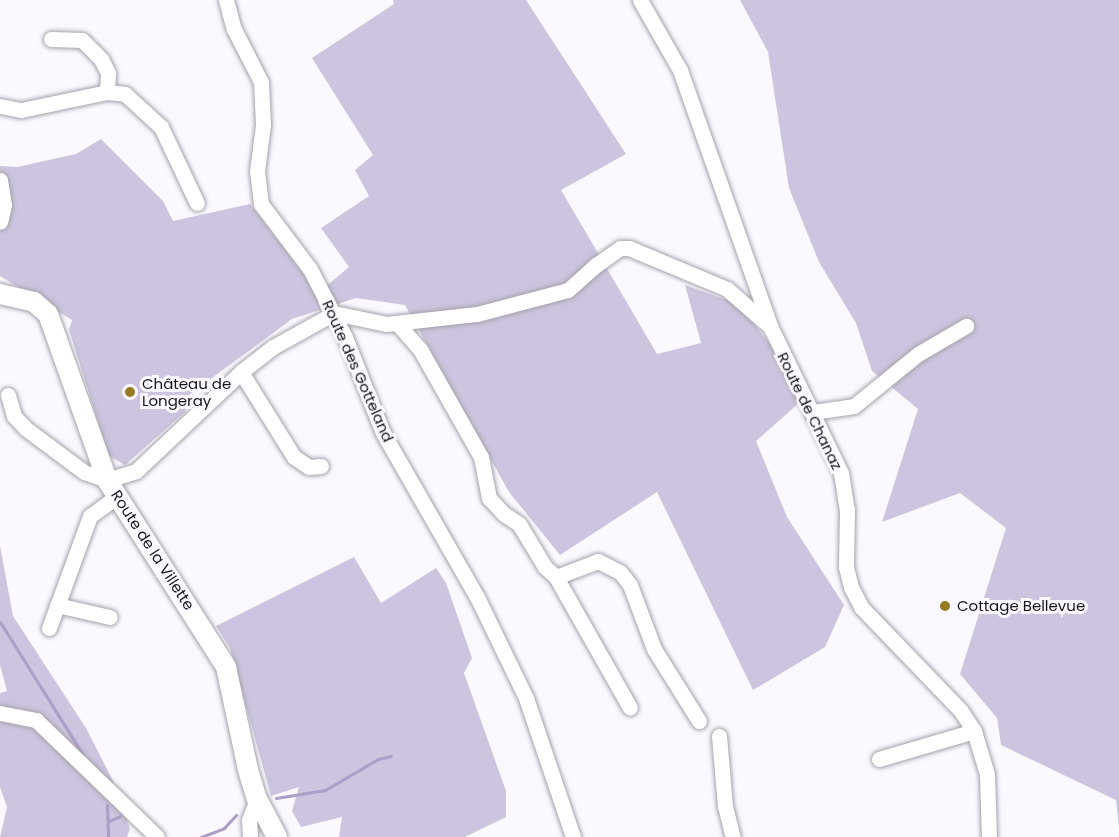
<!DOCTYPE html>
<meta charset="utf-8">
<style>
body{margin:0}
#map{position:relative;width:1119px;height:837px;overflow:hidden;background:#fbf9ff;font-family:Poppins,sans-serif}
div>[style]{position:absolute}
.green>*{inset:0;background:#cdc4df}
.stream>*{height:3px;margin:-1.5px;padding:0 1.5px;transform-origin:1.5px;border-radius:1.5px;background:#ac9ec6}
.roads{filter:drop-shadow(0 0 2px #a5a2aa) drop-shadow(0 0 2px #a5a2aa)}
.minor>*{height:15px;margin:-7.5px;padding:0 7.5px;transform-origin:7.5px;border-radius:7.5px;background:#fff}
.major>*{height:20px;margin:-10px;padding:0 10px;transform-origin:10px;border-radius:10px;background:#fff}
.dots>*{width:16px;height:16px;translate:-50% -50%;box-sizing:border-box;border:3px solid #fbf9ff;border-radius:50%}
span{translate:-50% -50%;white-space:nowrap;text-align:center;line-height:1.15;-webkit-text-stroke:6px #fbf9ff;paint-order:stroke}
.street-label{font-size:15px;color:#161518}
.poi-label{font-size:15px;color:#161518}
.left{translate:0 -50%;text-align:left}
</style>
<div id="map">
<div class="green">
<i style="clip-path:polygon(393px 0,526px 0,626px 154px,561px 190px,657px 354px,701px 343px,685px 285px,738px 304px,782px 359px,800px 402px,756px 441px,787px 517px,844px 605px,825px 647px,753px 690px,657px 492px,560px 555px,509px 492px,405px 305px,356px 298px,292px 319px,190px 394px,185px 412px,125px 465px,109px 456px,69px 330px,72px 320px,0 276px,0 166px,17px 167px,76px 154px,101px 139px,163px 201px,173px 221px,250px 204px,318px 293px,349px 267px,321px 228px,369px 196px,355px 170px,373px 155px,312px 58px,394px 4px)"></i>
<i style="clip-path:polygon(740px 0,1119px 0,1119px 828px,1116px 800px,1001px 745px,997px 718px,960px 674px,1006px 528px,960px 493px,882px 522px,918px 409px,872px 371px,856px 323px,819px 262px,789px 188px,768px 52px)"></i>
<i style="clip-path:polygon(0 546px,13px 616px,86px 728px,113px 781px,130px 829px,127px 837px,0 837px,7px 807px,0 787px,0 693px,7px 691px,0 665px)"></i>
<i style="clip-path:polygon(354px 557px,381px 603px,436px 568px,446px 583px,472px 658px,464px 673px,506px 791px,506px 817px,465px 837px,339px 837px,342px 817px,301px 827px,292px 811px,299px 787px,271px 796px,230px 648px,216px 626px)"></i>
</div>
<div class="stream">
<i style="left:0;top:622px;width:157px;rotate:58deg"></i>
<i style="left:276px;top:798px;width:50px;rotate:-9.3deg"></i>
<i style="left:325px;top:790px;width:61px;rotate:-30.3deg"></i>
<i style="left:378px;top:759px;width:13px;rotate:-13deg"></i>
<i style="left:107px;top:805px;width:32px;rotate:88deg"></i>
<i style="left:109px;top:821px;width:12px;rotate:-24deg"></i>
<i style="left:201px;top:837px;width:25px;rotate:-21deg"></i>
<i style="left:224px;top:828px;width:18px;rotate:-47deg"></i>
</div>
<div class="roads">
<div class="minor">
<i style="left:226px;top:0;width:30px;rotate:75deg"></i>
<i style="left:234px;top:29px;width:59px;rotate:63deg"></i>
<i style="left:261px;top:82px;width:43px;rotate:87.3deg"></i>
<i style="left:263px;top:125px;width:46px;rotate:97.4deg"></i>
<i style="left:257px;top:171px;width:33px;rotate:83deg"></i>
<i style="left:261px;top:204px;width:81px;rotate:53deg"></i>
<i style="left:310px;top:269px;width:76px;rotate:62.8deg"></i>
<i style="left:345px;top:337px;width:103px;rotate:68.4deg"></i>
<i style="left:383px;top:433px;width:189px;rotate:60.2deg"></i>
<i style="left:477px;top:597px;width:112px;rotate:64.1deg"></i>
<i style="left:526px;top:698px;width:147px;rotate:71.3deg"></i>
<i style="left:640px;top:0;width:81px;rotate:60.3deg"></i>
<i style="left:680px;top:70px;width:274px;rotate:70.6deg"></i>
<i style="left:771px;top:328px;width:161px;rotate:64.2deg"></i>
<i style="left:841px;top:473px;width:36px;rotate:81deg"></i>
<i style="left:847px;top:509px;width:58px;rotate:91deg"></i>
<i style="left:846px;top:567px;width:21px;rotate:76deg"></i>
<i style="left:851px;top:587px;width:22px;rotate:63deg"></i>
<i style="left:861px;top:607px;width:144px;rotate:46.1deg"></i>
<i style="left:961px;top:711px;width:24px;rotate:57deg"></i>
<i style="left:974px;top:731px;width:45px;rotate:73.2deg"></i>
<i style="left:987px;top:774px;width:63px;rotate:88.2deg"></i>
<i style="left:51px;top:39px;width:31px;rotate:2deg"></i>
<i style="left:82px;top:40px;width:27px;rotate:45deg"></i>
<i style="left:101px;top:59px;width:16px;rotate:63deg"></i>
<i style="left:108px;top:73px;width:19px;rotate:93deg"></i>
<i style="left:0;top:106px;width:21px;rotate:11deg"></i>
<i style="left:21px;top:110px;width:88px;rotate:-11.8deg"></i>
<i style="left:107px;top:92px;width:18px;rotate:6deg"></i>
<i style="left:125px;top:94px;width:49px;rotate:42.5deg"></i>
<i style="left:161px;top:127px;width:84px;rotate:64.7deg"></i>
<i style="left:0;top:180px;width:25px;rotate:81deg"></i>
<i style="left:4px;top:205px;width:17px;rotate:103deg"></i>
<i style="left:397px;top:323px;width:37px;rotate:49deg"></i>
<i style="left:421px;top:351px;width:122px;rotate:60.5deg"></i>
<i style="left:481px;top:457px;width:42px;rotate:79deg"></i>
<i style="left:489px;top:498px;width:22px;rotate:47deg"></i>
<i style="left:504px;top:514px;width:18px;rotate:34deg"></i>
<i style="left:519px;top:524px;width:50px;rotate:58.8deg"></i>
<i style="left:545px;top:567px;width:15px;rotate:42deg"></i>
<i style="left:556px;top:577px;width:45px;rotate:-20.9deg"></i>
<i style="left:598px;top:561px;width:25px;rotate:27deg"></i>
<i style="left:620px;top:572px;width:16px;rotate:52deg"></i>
<i style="left:630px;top:585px;width:68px;rotate:69.4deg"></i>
<i style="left:654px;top:649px;width:85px;rotate:58deg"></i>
<i style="left:241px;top:372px;width:100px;rotate:58.1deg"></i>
<i style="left:294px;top:457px;width:18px;rotate:34deg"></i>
<i style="left:309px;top:467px;width:12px;rotate:-5deg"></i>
<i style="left:8px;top:395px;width:22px;rotate:74deg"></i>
<i style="left:14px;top:416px;width:16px;rotate:47deg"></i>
<i style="left:25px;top:428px;width:74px;rotate:36.7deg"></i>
<i style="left:84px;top:472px;width:24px;rotate:19deg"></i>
<i style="left:107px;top:480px;width:30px;rotate:-17deg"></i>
<i style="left:136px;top:471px;width:144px;rotate:-43.3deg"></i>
<i style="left:241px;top:372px;width:41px;rotate:-38deg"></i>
<i style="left:273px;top:347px;width:70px;rotate:-29.1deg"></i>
<i style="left:334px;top:313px;width:53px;rotate:11.9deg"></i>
<i style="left:386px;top:324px;width:92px;rotate:-6.3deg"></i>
<i style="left:477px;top:314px;width:94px;rotate:-14.8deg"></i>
<i style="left:568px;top:290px;width:38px;rotate:-42deg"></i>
<i style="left:596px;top:265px;width:29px;rotate:-35deg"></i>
<i style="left:620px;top:248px;width:9px"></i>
<i style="left:629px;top:248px;width:106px;rotate:22.7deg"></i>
<i style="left:727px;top:289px;width:53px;rotate:41.2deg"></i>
<i style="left:813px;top:412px;width:41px;rotate:-8.3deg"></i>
<i style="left:854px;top:406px;width:82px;rotate:-39.1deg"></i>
<i style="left:918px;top:354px;width:56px;rotate:-30.3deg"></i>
<i style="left:556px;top:577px;width:150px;rotate:60.5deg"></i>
<i style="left:57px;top:605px;width:54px;rotate:12.8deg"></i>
<i style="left:49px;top:628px;width:119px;rotate:-69.9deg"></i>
<i style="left:90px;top:516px;width:32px;rotate:-36deg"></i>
<i style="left:0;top:713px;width:37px;rotate:11deg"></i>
<i style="left:36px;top:720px;width:168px;rotate:44deg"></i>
<i style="left:719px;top:736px;width:70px;rotate:85.1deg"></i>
<i style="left:725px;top:806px;width:32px;rotate:76deg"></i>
<i style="left:879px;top:759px;width:99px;rotate:-16.4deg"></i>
<i style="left:250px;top:837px;width:17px;rotate:-93deg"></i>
<i style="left:249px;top:820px;width:22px;rotate:-69deg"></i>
</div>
<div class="major">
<i style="left:0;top:294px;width:35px;rotate:13deg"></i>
<i style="left:34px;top:302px;width:18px;rotate:41deg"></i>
<i style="left:48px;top:314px;width:176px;rotate:70.4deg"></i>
<i style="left:107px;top:480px;width:222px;rotate:57.5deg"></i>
<i style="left:226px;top:667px;width:105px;rotate:77.9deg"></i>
<i style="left:248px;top:770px;width:30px;rotate:73deg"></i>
<i style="left:257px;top:799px;width:43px;rotate:62.2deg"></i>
</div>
</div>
<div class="dots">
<i style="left:130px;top:392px;background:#977c24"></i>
<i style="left:945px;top:606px;background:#977c24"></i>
</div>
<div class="street-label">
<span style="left:358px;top:371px;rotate:66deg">Route des Gotteland</span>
<span style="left:810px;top:411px;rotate:64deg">Route de Chanaz</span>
<span style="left:153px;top:550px;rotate:57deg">Route de la Villette</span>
</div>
<div class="poi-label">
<span class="left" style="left:142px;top:392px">Château de<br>Longeray</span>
<span class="left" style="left:957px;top:606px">Cottage Bellevue</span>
</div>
</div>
